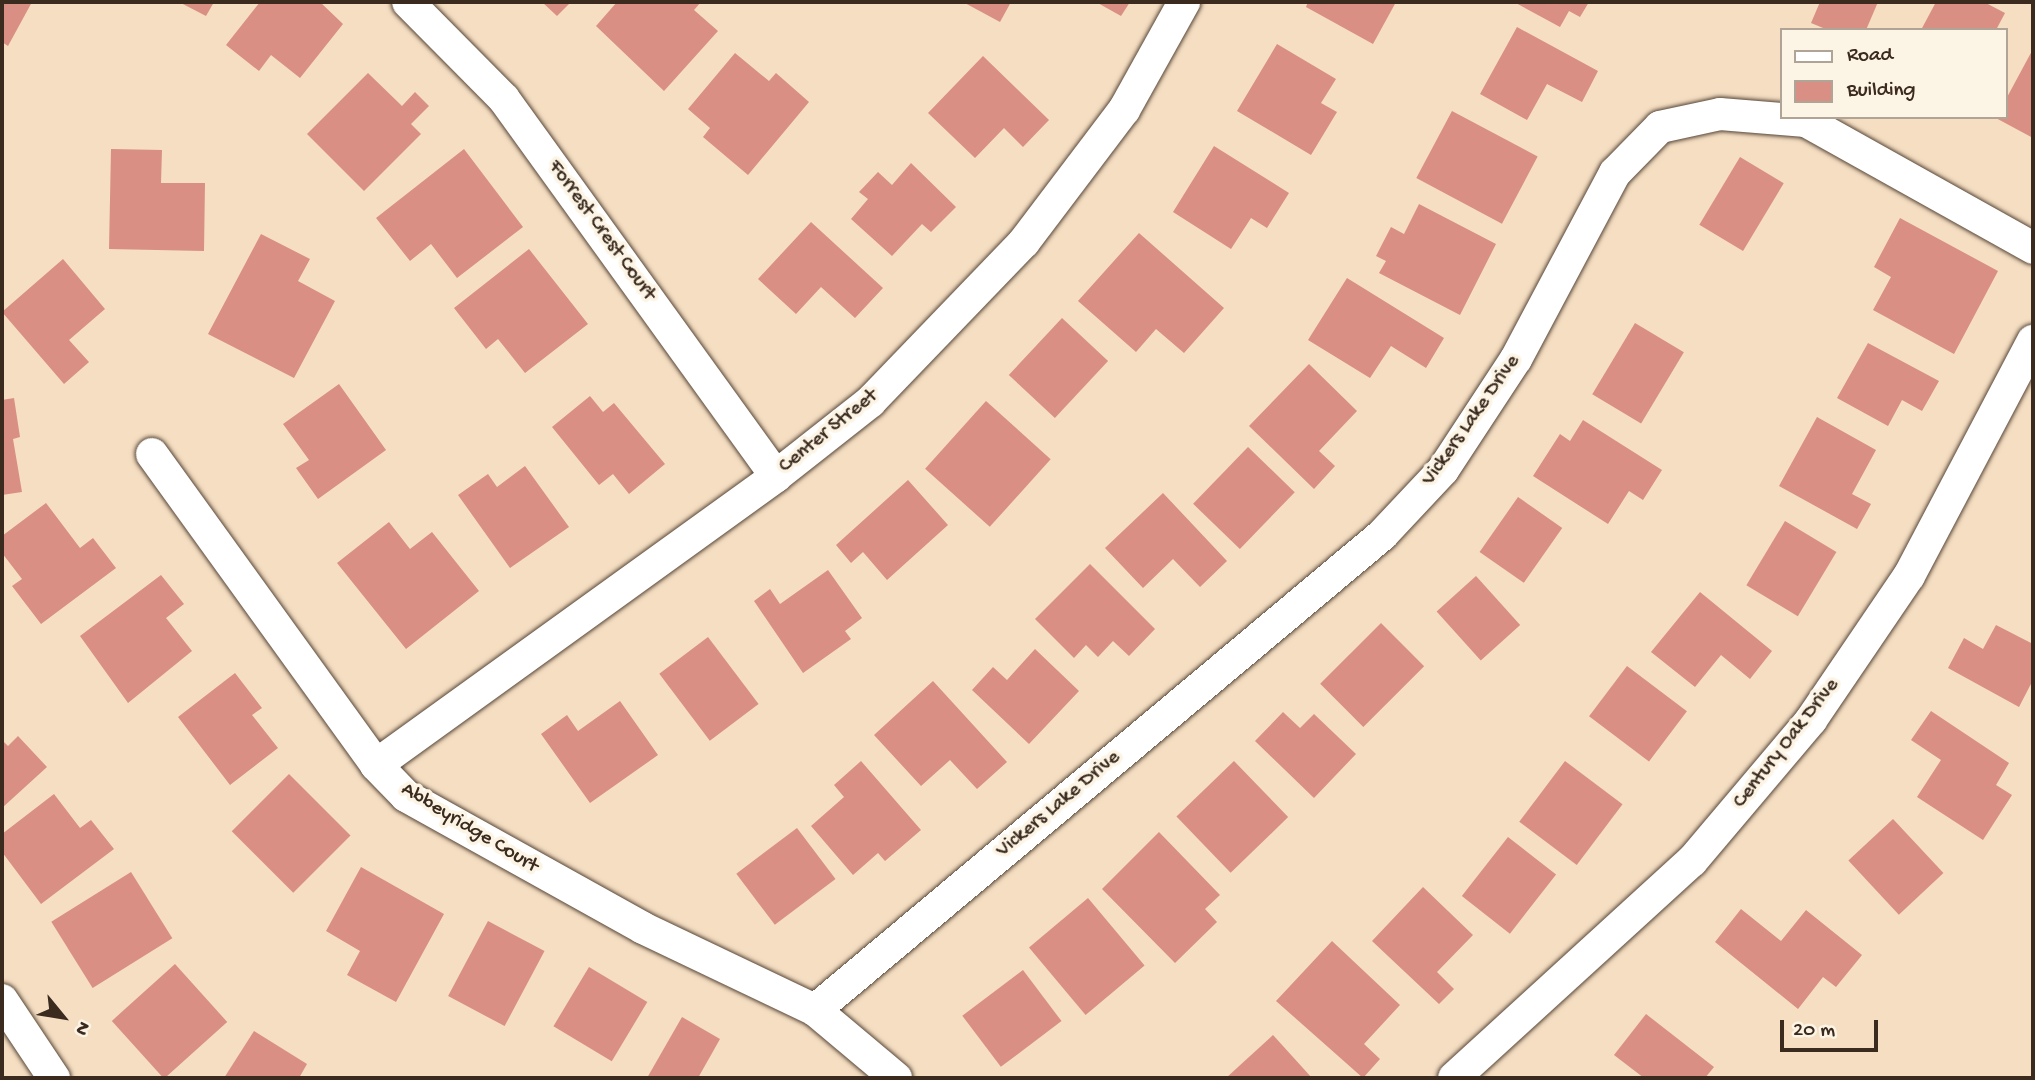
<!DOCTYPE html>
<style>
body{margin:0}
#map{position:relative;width:2035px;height:1080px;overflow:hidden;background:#f5dec2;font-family:"Gochi Hand",sans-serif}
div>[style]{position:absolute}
.building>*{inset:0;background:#d98f84;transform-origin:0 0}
.roads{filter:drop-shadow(0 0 2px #574537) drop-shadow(0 0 2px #574537)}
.minor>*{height:32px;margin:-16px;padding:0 16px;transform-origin:16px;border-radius:16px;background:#fff}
span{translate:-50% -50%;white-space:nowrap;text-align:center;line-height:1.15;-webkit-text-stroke:7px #fcf5e5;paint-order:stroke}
.street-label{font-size:21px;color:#3b2a1e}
.frame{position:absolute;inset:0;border:4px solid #3b2a1e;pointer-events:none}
.legend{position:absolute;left:1780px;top:28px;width:228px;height:91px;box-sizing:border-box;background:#fcf5e5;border:2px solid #afa495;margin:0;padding:9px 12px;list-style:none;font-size:21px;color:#3b2a1e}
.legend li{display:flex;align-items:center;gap:14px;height:35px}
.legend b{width:35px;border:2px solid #afa495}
.north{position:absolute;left:28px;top:982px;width:70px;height:70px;-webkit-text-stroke:5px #fcf5e5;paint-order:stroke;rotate:120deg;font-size:19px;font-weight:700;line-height:28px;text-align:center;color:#3b2a1e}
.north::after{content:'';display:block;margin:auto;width:24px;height:32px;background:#3b2a1e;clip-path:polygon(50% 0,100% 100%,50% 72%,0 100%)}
.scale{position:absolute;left:1780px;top:1020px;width:98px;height:32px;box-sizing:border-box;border:4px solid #3b2a1e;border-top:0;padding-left:9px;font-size:21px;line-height:24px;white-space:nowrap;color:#3b2a1e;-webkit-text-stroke:5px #fcf5e5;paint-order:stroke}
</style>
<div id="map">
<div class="building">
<i style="clip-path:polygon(2px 2px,32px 2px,8px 46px,2px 42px)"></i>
<i style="clip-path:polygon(179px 2px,214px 2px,206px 16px)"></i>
<i style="clip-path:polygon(260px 2px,320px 2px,343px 24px,300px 78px,271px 55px,259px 71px,226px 45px)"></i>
<i style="clip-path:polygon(542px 2px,571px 2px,557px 16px)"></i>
<i style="clip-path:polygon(617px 2px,701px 2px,694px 10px,718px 31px,664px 91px,596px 26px)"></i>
<i style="clip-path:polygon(963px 2px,1011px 2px,1000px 22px)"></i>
<i style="clip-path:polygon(1096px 2px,1130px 2px,1121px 16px)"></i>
<i style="clip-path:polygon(1308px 2px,1396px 2px,1373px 44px,1306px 7px)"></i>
<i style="clip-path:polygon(1514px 2px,1589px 2px,1580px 17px,1569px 11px,1560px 27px)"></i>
<i style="clip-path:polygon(1820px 2px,1878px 2px,1866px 30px,1828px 30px,1811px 23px)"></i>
<i style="clip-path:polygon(1936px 2px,1984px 2px,2005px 13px,1996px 30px,1921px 30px)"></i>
<i style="clip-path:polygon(1517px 27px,1598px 71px,1582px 102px,1547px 84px,1527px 120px,1480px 94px)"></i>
<i style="clip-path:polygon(1277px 44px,1336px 79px,1321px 103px,1337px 112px,1311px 155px,1237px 111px)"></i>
<i style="clip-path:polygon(2033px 49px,2033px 138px,1994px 117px,2005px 117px,2005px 101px)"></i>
<i style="clip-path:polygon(735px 53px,769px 81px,776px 73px,809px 102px,748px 175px,703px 137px,710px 128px,688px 109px)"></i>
<i style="clip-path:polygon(983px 56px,1049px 120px,1023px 147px,1004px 128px,975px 158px,928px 113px)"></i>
<i style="clip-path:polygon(368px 73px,402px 106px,415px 92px,429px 106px,411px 124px,421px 134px,364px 191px,307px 134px)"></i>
<i style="left:1452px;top:111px;width:97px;height:76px;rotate:28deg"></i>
<i style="clip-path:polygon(1214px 146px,1289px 193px,1267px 228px,1251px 218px,1231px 249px,1173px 212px)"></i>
<i style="clip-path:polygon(111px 149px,162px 150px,161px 183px,205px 183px,204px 251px,109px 249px)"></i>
<i style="clip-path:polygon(464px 149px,523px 227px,457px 278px,431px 244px,410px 261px,376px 218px)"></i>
<i style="left:1740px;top:157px;width:51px;height:79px;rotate:31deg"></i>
<i style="clip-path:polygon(911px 163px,956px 207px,931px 232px,922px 224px,892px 256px,851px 219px,868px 199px,859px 192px,878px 172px,892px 185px)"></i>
<i style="clip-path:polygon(1419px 204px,1496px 244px,1460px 315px,1379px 273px,1386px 261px,1376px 256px,1391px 227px,1404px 234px)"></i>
<i style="clip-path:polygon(1900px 218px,1998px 271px,1954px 354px,1873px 310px,1891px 277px,1874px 267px)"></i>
<i style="clip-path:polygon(811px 222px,883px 288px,855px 318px,821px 287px,796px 314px,758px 279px)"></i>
<i style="clip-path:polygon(1139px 233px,1224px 308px,1184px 353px,1156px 329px,1136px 352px,1078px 301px)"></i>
<i style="clip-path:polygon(261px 234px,310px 259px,298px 281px,335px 301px,294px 378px,208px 334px)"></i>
<i style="clip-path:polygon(529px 249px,588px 324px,525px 373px,498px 339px,486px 349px,454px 308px)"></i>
<i style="clip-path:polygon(63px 259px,105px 309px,69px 340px,89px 362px,64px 384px,2px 312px)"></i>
<i style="clip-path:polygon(1347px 278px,1444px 338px,1426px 368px,1391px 346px,1370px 378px,1308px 340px)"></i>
<i style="left:1062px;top:318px;width:63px;height:78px;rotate:43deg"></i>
<i style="left:1635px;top:323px;width:57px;height:83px;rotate:31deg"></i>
<i style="clip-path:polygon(1868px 343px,1939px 381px,1922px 411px,1902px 400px,1888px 426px,1837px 398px)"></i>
<i style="clip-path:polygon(1309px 364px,1357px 411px,1319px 451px,1335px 466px,1314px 489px,1249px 426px)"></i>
<i style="clip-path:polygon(339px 384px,386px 450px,318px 499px,296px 468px,309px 460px,283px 424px)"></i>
<i style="clip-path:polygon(590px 396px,603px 412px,614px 403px,665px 464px,629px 494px,613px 474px,599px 485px,552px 427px)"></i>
<i style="clip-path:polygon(14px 398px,20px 437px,13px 439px,22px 492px,2px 495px,2px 400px)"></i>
<i style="left:986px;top:401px;width:87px;height:91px;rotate:42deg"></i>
<i style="clip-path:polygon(1817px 417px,1876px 450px,1852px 494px,1871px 504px,1857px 529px,1779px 486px)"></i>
<i style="clip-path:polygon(1583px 420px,1662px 470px,1643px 500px,1629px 491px,1608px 524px,1533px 476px,1560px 434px,1570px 441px)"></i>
<i style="left:1248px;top:447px;width:65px;height:79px;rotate:44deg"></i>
<i style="clip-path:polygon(525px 466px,569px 527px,510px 568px,458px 495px,488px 474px,497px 487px)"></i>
<i style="clip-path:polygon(908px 480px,948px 525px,887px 580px,863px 552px,851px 563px,836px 545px)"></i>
<i style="clip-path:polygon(1163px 493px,1227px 561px,1200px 587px,1173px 559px,1143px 588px,1105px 548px)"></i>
<i style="left:1518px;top:497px;width:54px;height:67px;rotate:35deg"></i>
<i style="clip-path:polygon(46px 503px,80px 548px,93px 538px,116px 568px,41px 624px,12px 586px,22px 579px,2px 553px,2px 536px)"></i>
<i style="left:1785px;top:521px;width:60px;height:75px;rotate:31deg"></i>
<i style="clip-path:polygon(389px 522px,410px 549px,432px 532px,479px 591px,406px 649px,337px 563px)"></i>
<i style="clip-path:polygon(1090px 564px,1155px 629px,1129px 656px,1113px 641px,1098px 657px,1086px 645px,1074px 658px,1035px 619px)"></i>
<i style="clip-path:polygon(828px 570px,862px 618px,845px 631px,851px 639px,803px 673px,754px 601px,770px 589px,780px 604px)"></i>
<i style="clip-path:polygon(161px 575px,184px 604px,166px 618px,192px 651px,128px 703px,80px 636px)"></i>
<i style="left:1476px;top:576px;width:66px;height:53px;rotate:48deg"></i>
<i style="clip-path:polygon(1700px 592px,1772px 651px,1750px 679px,1721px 655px,1695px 687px,1651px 652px)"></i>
<i style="left:1381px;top:623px;width:61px;height:86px;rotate:45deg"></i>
<i style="clip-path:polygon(1996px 625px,2033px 644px,2033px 680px,2019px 707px,1948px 668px,1964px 638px,1983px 649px)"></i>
<i style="left:708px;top:637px;width:84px;height:61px;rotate:53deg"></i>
<i style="clip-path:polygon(1035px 649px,1079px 691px,1029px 744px,972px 690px,993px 667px,1007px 680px)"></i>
<i style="left:1627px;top:666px;width:75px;height:63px;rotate:37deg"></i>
<i style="clip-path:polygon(235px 673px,262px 708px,252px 715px,278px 748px,230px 785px,178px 717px)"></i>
<i style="clip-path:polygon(933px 681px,1007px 762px,977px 789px,950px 760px,921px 786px,874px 735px)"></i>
<i style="clip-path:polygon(620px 701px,658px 755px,590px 803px,541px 734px,567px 715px,578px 731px)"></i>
<i style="clip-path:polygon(1931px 711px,2009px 763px,1996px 785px,2012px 795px,1983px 840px,1917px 797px,1941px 760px,1911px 740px)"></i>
<i style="clip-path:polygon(1283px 712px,1300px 728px,1314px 714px,1356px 754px,1314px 798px,1255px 741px)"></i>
<i style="clip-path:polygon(18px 736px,47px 767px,2px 808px,2px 740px,8px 746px)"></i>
<i style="clip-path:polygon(861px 761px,921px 830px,885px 861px,878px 853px,853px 875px,811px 826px,844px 797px,834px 785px)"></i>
<i style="left:1234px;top:761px;width:78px;height:80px;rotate:46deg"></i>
<i style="left:1565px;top:761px;width:72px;height:76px;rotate:37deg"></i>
<i style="left:289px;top:774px;width:87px;height:81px;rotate:45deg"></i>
<i style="clip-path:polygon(54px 794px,80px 828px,91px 820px,114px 849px,41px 904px,2px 852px,2px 834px)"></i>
<i style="left:1893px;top:819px;width:74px;height:61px;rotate:47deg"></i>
<i style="left:797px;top:828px;width:64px;height:76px;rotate:53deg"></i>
<i style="clip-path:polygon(1159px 832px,1220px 895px,1205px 909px,1217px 922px,1175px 963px,1102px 889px)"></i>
<i style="left:1508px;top:837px;width:61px;height:75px;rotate:38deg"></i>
<i style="clip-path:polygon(361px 867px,444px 914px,396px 1002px,347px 975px,360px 951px,326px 931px)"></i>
<i style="left:131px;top:872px;width:78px;height:94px;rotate:58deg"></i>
<i style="clip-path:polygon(1423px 887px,1473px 935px,1437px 972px,1454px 989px,1439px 1004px,1372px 941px)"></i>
<i style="left:1088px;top:898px;width:88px;height:77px;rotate:50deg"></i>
<i style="clip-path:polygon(1741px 909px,1781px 941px,1806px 910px,1862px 955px,1836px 987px,1823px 977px,1798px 1009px,1715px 942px)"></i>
<i style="left:488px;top:921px;width:64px;height:85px;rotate:28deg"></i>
<i style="clip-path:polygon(1332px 941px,1400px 1005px,1364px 1044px,1380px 1059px,1363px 1078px,1276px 1001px)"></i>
<i style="left:175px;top:964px;width:78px;height:85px;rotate:48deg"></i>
<i style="left:589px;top:967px;width:68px;height:69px;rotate:31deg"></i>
<i style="left:1023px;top:970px;width:64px;height:76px;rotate:53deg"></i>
<i style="clip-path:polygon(1646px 1014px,1714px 1067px,1705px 1078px,1644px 1078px,1614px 1055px)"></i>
<i style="clip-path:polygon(682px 1017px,720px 1039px,698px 1078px,647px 1078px)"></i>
<i style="clip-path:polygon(254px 1031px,307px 1064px,299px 1078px,224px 1078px)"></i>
<i style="clip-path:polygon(1273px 1035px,1312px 1078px,1226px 1078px)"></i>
</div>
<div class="roads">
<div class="minor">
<i style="left:408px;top:2px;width:136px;rotate:45.3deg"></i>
<i style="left:504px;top:99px;width:465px;rotate:54.2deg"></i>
<i style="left:152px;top:454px;width:383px;rotate:54.2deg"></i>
<i style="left:376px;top:765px;width:43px;rotate:45.9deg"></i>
<i style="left:406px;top:796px;width:271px;rotate:29.1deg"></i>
<i style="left:643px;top:928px;width:191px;rotate:25.5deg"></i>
<i style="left:815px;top:1010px;width:106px;rotate:40deg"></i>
<i style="left:376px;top:765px;width:493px;rotate:-35.8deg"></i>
<i style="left:776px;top:476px;width:120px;rotate:-38.2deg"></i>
<i style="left:870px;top:402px;width:222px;rotate:-46.1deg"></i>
<i style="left:1024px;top:242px;width:166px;rotate:-52.9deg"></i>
<i style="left:1124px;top:110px;width:124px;rotate:-60.9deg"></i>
<i style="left:2px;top:1000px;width:94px;rotate:56.3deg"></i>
<i style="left:815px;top:1010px;width:740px;rotate:-39.95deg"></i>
<i style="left:1382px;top:535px;width:89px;rotate:-46.8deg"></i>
<i style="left:1443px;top:470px;width:133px;rotate:-56.7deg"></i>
<i style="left:1516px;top:359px;width:211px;rotate:-62deg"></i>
<i style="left:1615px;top:173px;width:64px;rotate:-45.6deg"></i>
<i style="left:1660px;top:127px;width:61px;rotate:-12.2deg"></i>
<i style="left:1720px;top:114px;width:86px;rotate:4.7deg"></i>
<i style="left:1806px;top:121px;width:260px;rotate:29.2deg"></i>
<i style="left:1454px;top:1078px;width:322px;rotate:-42.4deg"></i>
<i style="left:1692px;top:861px;width:185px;rotate:-49.8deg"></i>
<i style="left:1811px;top:720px;width:174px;rotate:-55.8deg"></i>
<i style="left:1909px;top:576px;width:266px;rotate:-62.2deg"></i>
</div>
</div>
<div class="street-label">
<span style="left:601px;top:231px;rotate:54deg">Forrest Crest Court</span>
<span style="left:1472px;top:421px;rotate:-55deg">Vickers Lake Drive</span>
<span style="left:829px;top:432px;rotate:-39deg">Center Street</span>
<span style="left:1787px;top:744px;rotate:-52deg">Century Oak Drive</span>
<span style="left:1059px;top:805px;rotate:-40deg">Vickers Lake Drive</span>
<span style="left:469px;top:829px;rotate:31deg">Abbeyridge Court</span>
</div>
<div class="frame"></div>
<ul class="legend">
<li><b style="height:9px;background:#fff"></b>Road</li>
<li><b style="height:19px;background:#d98f84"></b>Building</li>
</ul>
<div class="north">N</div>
<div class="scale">20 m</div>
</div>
